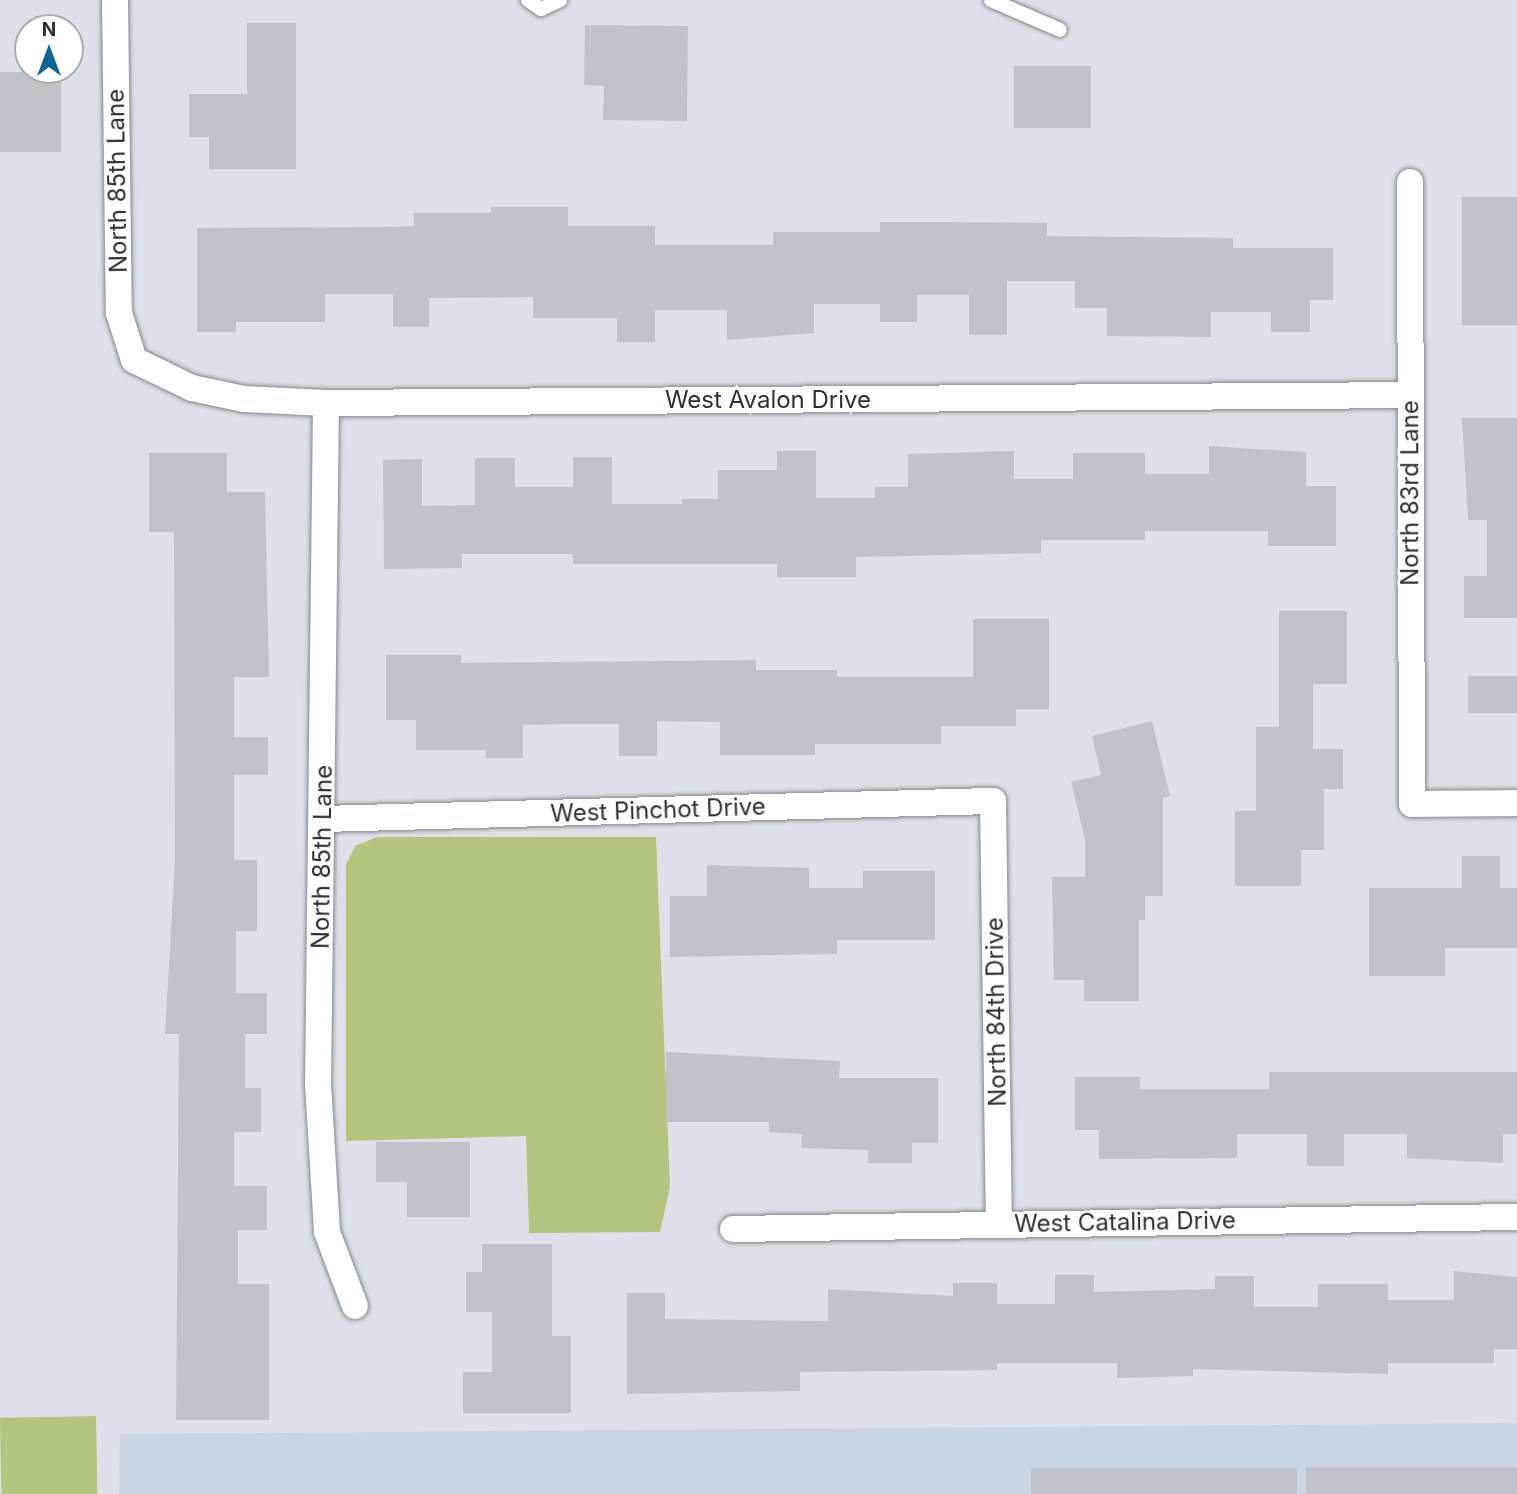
<!DOCTYPE html>
<style>
body{margin:0}
#map{position:relative;width:1517px;height:1494px;overflow:hidden;background:#dde2ea;font-family:Inter,sans-serif}
div>[style]{position:absolute}
.built>*{inset:0;background:#cbd5e2}
.green>*{inset:0;background:#b3c67f;transform-origin:0 0}
.building>*{inset:0;background:#bfc4cb;transform-origin:0 0}
.roads{filter:drop-shadow(0 0 2px #84898f) drop-shadow(0 0 2px #84898f)}
.lane>*{height:14px;margin:-7px;padding:0 7px;transform-origin:7px;border-radius:7px;background:#fff}
.street>*{height:26px;margin:-13px;padding:0 13px;transform-origin:13px;border-radius:13px;background:#fff}
span{translate:-50% -50%;white-space:nowrap;text-align:center;line-height:1.15;-webkit-text-stroke:5px #fff;paint-order:stroke}
.street-label{font-size:24px;color:#2e3033}
.north{position:absolute;left:14px;top:14px;width:70px;height:70px;box-sizing:border-box;background:#fff;border:2px solid #abacad;border-radius:50%;rotate:0deg;font-size:19px;font-weight:700;line-height:28px;text-align:center;color:#2e3033}
.north::after{content:'';display:block;margin:auto;width:24px;height:32px;background:#0d6595;clip-path:polygon(50% 0,100% 100%,50% 72%,0 100%)}
</style>
<div id="map">
<div class="built">
<i style="clip-path:polygon(1517px 1423px,1517px 1494px,119px 1494px,120px 1434px)"></i>
</div>
<div class="green">
<i style="clip-path:polygon(377px 837px,656px 837px,670px 1187px,660px 1232px,529px 1233px,526px 1136px,346px 1141px,346px 865px,355px 846px)"></i>
<i style="left:96px;top:1416px;width:78px;height:96px;rotate:89deg"></i>
</div>
<div class="building">
<i style="clip-path:polygon(247px 23px,296px 23px,296px 169px,209px 169px,209px 137px,189px 137px,189px 94px,247px 94px)"></i>
<i style="clip-path:polygon(585px 25px,688px 26px,687px 121px,603px 120px,604px 86px,584px 85px)"></i>
<i style="left:1014px;top:66px;width:77px;height:62px"></i>
<i style="left:0;top:72px;width:61px;height:80px"></i>
<i style="left:1462px;top:197px;width:55px;height:128px"></i>
<i style="clip-path:polygon(491px 207px,568px 207px,568px 226px,655px 226px,655px 245px,773px 245px,773px 232px,880px 232px,880px 222px,948px 222px,1047px 223px,1047px 236px,1233px 238px,1233px 248px,1333px 248px,1333px 300px,1310px 300px,1310px 332px,1271px 332px,1271px 312px,1211px 312px,1211px 337px,1107px 336px,1107px 308px,1075px 308px,1075px 281px,1007px 281px,1007px 335px,969px 335px,969px 295px,917px 295px,917px 322px,880px 322px,880px 304px,814px 304px,814px 333px,727px 340px,727px 310px,655px 310px,655px 342px,617px 342px,617px 318px,533px 318px,533px 297px,429px 298px,429px 327px,393px 327px,393px 294px,325px 294px,325px 322px,236px 322px,236px 332px,197px 332px,197px 228px,393px 227px,414px 226px,414px 213px,491px 213px)"></i>
<i style="clip-path:polygon(1462px 418px,1517px 418px,1517px 618px,1464px 618px,1464px 576px,1487px 576px,1487px 520px,1468px 520px)"></i>
<i style="clip-path:polygon(1209px 446px,1306px 452px,1306px 486px,1336px 486px,1336px 546px,1268px 546px,1268px 531px,1145px 531px,1145px 540px,1041px 540px,1041px 553px,856px 557px,856px 577px,777px 577px,777px 564px,573px 564px,573px 554px,462px 554px,462px 568px,384px 569px,383px 460px,422px 459px,422px 506px,475px 505px,475px 458px,515px 458px,515px 487px,573px 487px,573px 457px,612px 457px,612px 504px,682px 504px,682px 499px,718px 499px,718px 470px,777px 470px,777px 451px,816px 451px,816px 498px,875px 498px,875px 487px,908px 487px,908px 454px,1014px 451px,1014px 479px,1073px 479px,1073px 453px,1145px 453px,1145px 474px,1209px 474px)"></i>
<i style="clip-path:polygon(149px 453px,227px 453px,227px 492px,265px 492px,269px 677px,234px 677px,234px 737px,268px 737px,268px 775px,234px 775px,234px 860px,257px 860px,257px 931px,236px 931px,236px 993px,267px 993px,267px 1034px,245px 1034px,245px 1088px,261px 1088px,261px 1132px,234px 1132px,234px 1186px,267px 1186px,267px 1230px,238px 1230px,238px 1284px,269px 1284px,269px 1420px,176px 1420px,179px 1034px,165px 1034px,175px 860px,174px 532px,149px 532px)"></i>
<i style="clip-path:polygon(1279px 611px,1347px 611px,1347px 684px,1313px 684px,1313px 749px,1343px 749px,1343px 789px,1324px 789px,1324px 850px,1301px 850px,1301px 886px,1235px 886px,1235px 811px,1256px 811px,1256px 727px,1279px 727px)"></i>
<i style="clip-path:polygon(973px 619px,1049px 619px,1049px 709px,1016px 709px,1016px 726px,941px 726px,941px 744px,815px 744px,815px 755px,720px 755px,720px 722px,657px 721px,657px 756px,619px 756px,619px 724px,561px 724px,523px 725px,523px 758px,486px 758px,486px 750px,416px 750px,416px 720px,386px 720px,386px 655px,461px 655px,461px 663px,756px 660px,756px 670px,837px 670px,837px 677px,973px 677px)"></i>
<i style="left:1468px;top:676px;width:49px;height:37px"></i>
<i style="clip-path:polygon(1152px 721px,1170px 796px,1163px 798px,1163px 896px,1145px 896px,1145px 920px,1139px 920px,1139px 1001px,1084px 1001px,1084px 980px,1054px 980px,1052px 877px,1085px 877px,1085px 839px,1071px 782px,1101px 775px,1092px 736px)"></i>
<i style="clip-path:polygon(1462px 856px,1500px 856px,1500px 888px,1517px 888px,1517px 948px,1445px 948px,1445px 976px,1369px 976px,1369px 888px,1462px 888px)"></i>
<i style="clip-path:polygon(707px 865px,809px 868px,809px 888px,863px 888px,863px 871px,935px 871px,935px 940px,837px 940px,837px 954px,670px 957px,670px 896px,707px 896px)"></i>
<i style="clip-path:polygon(666px 1052px,840px 1061px,839px 1078px,938px 1078px,938px 1143px,912px 1143px,912px 1163px,868px 1163px,868px 1150px,801px 1148px,802px 1134px,769px 1132px,769px 1122px,666px 1122px)"></i>
<i style="clip-path:polygon(1269px 1072px,1517px 1072px,1517px 1134px,1503px 1134px,1503px 1163px,1407px 1158px,1407px 1134px,1344px 1134px,1344px 1166px,1307px 1166px,1307px 1134px,1237px 1134px,1237px 1158px,1099px 1159px,1099px 1130px,1075px 1130px,1075px 1077px,1140px 1077px,1140px 1089px,1269px 1089px)"></i>
<i style="clip-path:polygon(376px 1142px,470px 1142px,470px 1217px,407px 1217px,407px 1182px,376px 1182px)"></i>
<i style="clip-path:polygon(482px 1244px,552px 1244px,552px 1336px,571px 1336px,571px 1413px,463px 1413px,463px 1372px,492px 1372px,492px 1312px,466px 1312px,466px 1272px,482px 1272px)"></i>
<i style="clip-path:polygon(1454px 1271px,1517px 1277px,1517px 1349px,1494px 1349px,1494px 1363px,1388px 1363px,1388px 1374px,1193px 1369px,1193px 1376px,1117px 1378px,1117px 1363px,997px 1363px,997px 1370px,800px 1372px,800px 1391px,627px 1394px,627px 1293px,665px 1293px,665px 1319px,828px 1321px,828px 1289px,953px 1296px,953px 1283px,997px 1283px,997px 1304px,1055px 1304px,1055px 1275px,1094px 1275px,1094px 1292px,1215px 1289px,1215px 1276px,1254px 1276px,1254px 1307px,1318px 1307px,1318px 1284px,1388px 1284px,1388px 1300px,1454px 1300px)"></i>
<i style="left:1517px;top:1467px;width:27px;height:211px;rotate:90deg"></i>
<i style="left:1031px;top:1468px;width:266px;height:26px"></i>
</div>
<div class="roads">
<div class="lane">
<i style="left:528px;top:0;width:16px;rotate:35deg"></i>
<i style="left:541px;top:9px;width:21px;rotate:-25deg"></i>
<i style="left:991px;top:0;width:75px;rotate:23.5deg"></i>
</div>
<div class="street">
<i style="left:115px;top:0;width:313px;rotate:89.3deg"></i>
<i style="left:119px;top:313px;width:49px;rotate:72.3deg"></i>
<i style="left:134px;top:360px;width:64px;rotate:25.8deg"></i>
<i style="left:192px;top:388px;width:53px;rotate:11.9deg"></i>
<i style="left:244px;top:399px;width:82px;rotate:2.8deg"></i>
<i style="left:326px;top:403px;width:1084px;rotate:-0.42deg"></i>
<i style="left:1410px;top:182px;width:622px;rotate:89.82deg"></i>
<i style="left:1412px;top:804px;width:105px;rotate:-0.5deg"></i>
<i style="left:326px;top:403px;width:681px;rotate:90.67deg"></i>
<i style="left:318px;top:1084px;width:148px;rotate:86.5deg"></i>
<i style="left:327px;top:1232px;width:79px;rotate:69.3deg"></i>
<i style="left:322px;top:819px;width:671px;rotate:-1.54deg"></i>
<i style="left:993px;top:801px;width:423px;rotate:89.2deg"></i>
<i style="left:733px;top:1229px;width:784px;rotate:-0.88deg"></i>
</div>
</div>
<div class="street-label">
<span style="left:117px;top:181px;rotate:-91deg">North 85th Lane</span>
<span style="left:768px;top:400px">West Avalon Drive</span>
<span style="left:1410px;top:493px;rotate:-90deg">North 83rd Lane</span>
<span style="left:658px;top:810px;rotate:-2deg">West Pinchot Drive</span>
<span style="left:322px;top:857px;rotate:-89deg">North 85th Lane</span>
<span style="left:996px;top:1012px;rotate:-91deg">North 84th Drive</span>
<span style="left:1125px;top:1222px;rotate:-1deg">West Catalina Drive</span>
</div>
<div class="north">N</div>
</div>
